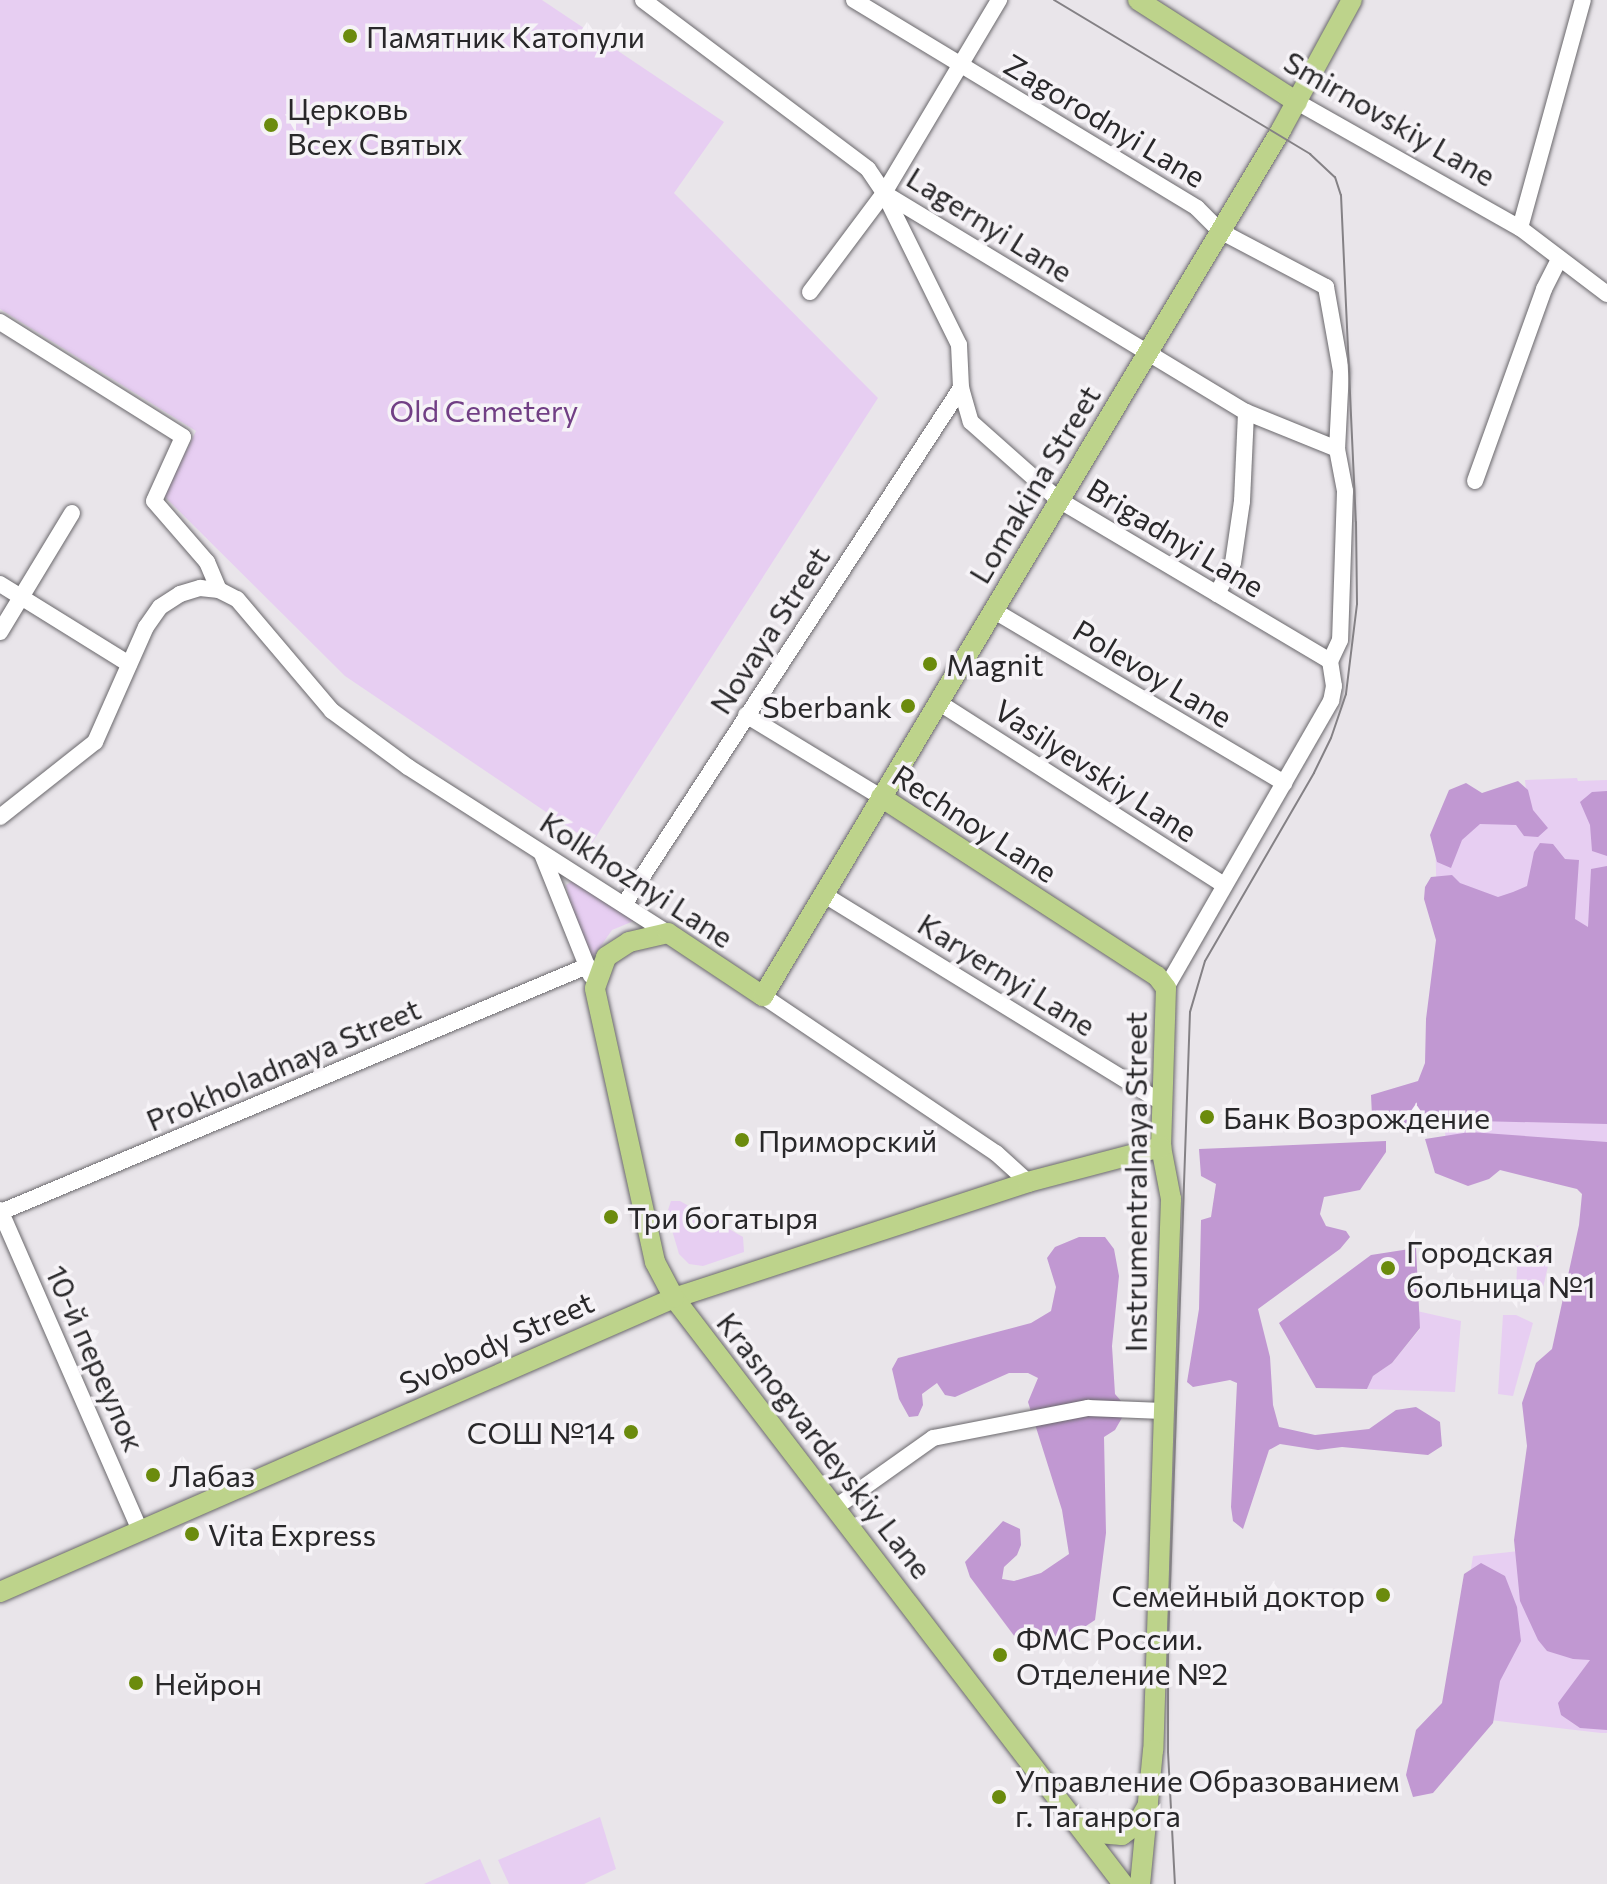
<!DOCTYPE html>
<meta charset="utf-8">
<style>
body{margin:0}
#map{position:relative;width:1607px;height:1884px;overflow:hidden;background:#e9e5ea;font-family:Commissioner,sans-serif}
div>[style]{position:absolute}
.green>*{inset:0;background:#e7cef2}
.forest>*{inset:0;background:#c198d2}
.roads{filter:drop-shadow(0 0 2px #6a686c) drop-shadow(0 0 2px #6a686c)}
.minor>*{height:16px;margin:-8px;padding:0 8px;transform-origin:8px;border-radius:8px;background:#fff}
.major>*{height:20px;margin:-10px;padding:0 10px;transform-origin:10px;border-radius:10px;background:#bdd38b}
.tram>*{height:2px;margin:-1px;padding:0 1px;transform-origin:1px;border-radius:1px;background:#848185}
.dots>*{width:22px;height:22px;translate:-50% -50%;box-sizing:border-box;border:4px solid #f6f3f7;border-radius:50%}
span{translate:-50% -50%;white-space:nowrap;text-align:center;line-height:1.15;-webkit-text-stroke:7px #f6f3f7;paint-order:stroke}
.poi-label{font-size:30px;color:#29282a}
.left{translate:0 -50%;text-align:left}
.right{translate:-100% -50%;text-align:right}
.street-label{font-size:30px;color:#29282a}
.park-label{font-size:30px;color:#713f85}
</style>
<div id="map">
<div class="green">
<i style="clip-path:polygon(0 0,542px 0,724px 122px,674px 193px,878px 398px,592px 843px,345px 676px,164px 496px,196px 431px,0 309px)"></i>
<i style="clip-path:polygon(1577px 778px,1578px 781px,1607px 780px,1607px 1733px,1601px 1733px,1447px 1715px,1473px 1556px,1528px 1550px,1587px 1223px,1587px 1168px,1449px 1170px,1442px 1103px,1435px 832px,1526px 790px,1525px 780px)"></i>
<i style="clip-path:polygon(576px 879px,636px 920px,612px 930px,594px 956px,589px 955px,569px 898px,566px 885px)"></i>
<i style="clip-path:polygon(671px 1201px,680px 1201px,743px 1237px,744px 1252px,703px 1266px,689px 1264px,679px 1254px,667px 1213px)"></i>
<i style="clip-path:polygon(1518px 1245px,1542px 1246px,1551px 1253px,1542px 1292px,1516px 1290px)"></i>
<i style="clip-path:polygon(1417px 1311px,1461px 1321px,1455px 1392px,1367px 1389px,1373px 1376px,1392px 1363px,1420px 1329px)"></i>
<i style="clip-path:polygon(1503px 1315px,1516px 1315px,1533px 1323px,1513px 1396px,1498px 1394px)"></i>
<i style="clip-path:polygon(600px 1817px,616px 1869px,584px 1884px,509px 1884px,498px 1860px)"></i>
<i style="clip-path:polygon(480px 1859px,491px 1884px,424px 1884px)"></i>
</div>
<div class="forest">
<i style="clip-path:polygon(1518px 781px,1528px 790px,1533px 810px,1548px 828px,1538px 837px,1524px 836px,1516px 825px,1480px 824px,1462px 840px,1451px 868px,1437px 862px,1430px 835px,1449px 790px,1466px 783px,1482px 793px)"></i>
<i style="clip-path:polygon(1607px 791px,1607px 856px,1592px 851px,1590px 825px,1580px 802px,1592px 792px)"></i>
<i style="clip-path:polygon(1540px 843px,1553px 844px,1565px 859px,1579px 860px,1575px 919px,1588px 927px,1591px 869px,1607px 866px,1607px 1124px,1476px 1121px,1387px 1126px,1372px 1116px,1371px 1095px,1418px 1081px,1425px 1063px,1426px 1019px,1436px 940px,1424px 899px,1425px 887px,1431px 877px,1452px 875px,1460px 883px,1498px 897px,1513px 892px,1527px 886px,1534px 852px)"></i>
<i style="clip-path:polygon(1470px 1132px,1607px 1142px,1607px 1730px,1580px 1728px,1561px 1715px,1558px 1703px,1590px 1660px,1573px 1659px,1547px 1651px,1538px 1640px,1520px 1601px,1514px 1540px,1527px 1446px,1522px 1403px,1536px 1363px,1552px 1349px,1579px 1225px,1582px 1194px,1577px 1189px,1500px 1170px,1489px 1179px,1468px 1186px,1435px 1173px,1425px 1139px)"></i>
<i style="clip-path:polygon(1386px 1141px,1386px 1152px,1360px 1190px,1324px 1197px,1320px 1214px,1326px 1226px,1346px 1231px,1350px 1237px,1340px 1249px,1258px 1309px,1270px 1357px,1273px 1405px,1279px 1427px,1315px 1435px,1369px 1429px,1396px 1410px,1416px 1407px,1440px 1422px,1442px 1446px,1428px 1455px,1342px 1447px,1318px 1450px,1280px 1444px,1269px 1450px,1243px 1529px,1233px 1521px,1231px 1507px,1237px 1383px,1230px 1380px,1193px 1387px,1187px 1382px,1199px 1309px,1201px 1220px,1211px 1217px,1216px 1184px,1201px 1176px,1199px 1149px)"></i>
<i style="clip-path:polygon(1079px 1237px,1105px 1237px,1114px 1249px,1119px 1276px,1112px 1346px,1115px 1394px,1121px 1401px,1123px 1416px,1115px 1430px,1104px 1437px,1106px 1533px,1095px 1620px,1068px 1638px,1040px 1641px,1015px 1637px,970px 1577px,965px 1562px,1003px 1521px,1020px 1529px,1021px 1545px,1017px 1555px,1004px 1567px,1002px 1579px,1014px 1581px,1041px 1573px,1069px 1554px,1062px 1510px,1028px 1402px,1038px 1378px,1028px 1373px,1009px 1373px,955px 1397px,945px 1395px,937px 1383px,922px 1394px,923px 1405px,918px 1416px,909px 1417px,899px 1399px,892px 1369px,898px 1358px,1031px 1323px,1051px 1311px,1056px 1287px,1047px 1258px,1055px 1247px)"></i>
<i style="clip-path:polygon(1416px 1248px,1420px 1328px,1392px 1363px,1373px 1376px,1367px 1389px,1316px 1388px,1279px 1323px,1371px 1255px)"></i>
<i style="clip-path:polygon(1481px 1563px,1505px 1576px,1517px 1607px,1521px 1641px,1500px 1681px,1493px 1723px,1433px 1793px,1413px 1797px,1406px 1775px,1416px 1730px,1442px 1703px,1464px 1574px)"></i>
</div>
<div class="roads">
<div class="minor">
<i style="left:643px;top:0;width:281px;rotate:36.9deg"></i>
<i style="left:868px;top:169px;width:29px;rotate:56deg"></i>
<i style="left:884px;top:193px;width:423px;rotate:31.2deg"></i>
<i style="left:1246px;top:412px;width:98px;rotate:22.1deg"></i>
<i style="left:854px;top:0;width:401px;rotate:31.2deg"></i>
<i style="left:1197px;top:208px;width:33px;rotate:45deg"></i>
<i style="left:1220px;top:231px;width:120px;rotate:27.8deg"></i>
<i style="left:1326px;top:287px;width:85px;rotate:79.9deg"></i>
<i style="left:1341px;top:371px;width:78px;rotate:92.9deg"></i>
<i style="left:1337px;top:449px;width:43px;rotate:79.2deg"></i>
<i style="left:1345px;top:491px;width:149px;rotate:91.9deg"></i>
<i style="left:1340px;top:640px;width:23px;rotate:115deg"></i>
<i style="left:1330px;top:661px;width:25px;rotate:81deg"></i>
<i style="left:1334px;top:686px;width:15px;rotate:101deg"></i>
<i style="left:1331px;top:701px;width:331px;rotate:119.9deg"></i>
<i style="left:1297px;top:102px;width:256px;rotate:29.5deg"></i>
<i style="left:1520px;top:228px;width:109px;rotate:37.2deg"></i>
<i style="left:885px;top:195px;width:167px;rotate:63.7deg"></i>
<i style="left:959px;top:345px;width:43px;rotate:87.3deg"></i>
<i style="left:961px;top:388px;width:35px;rotate:74deg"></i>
<i style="left:971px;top:422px;width:118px;rotate:41.6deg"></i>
<i style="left:1059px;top:500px;width:315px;rotate:30.7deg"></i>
<i style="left:1520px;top:228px;width:237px;rotate:-74.6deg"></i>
<i style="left:810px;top:292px;width:124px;rotate:-53.2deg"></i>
<i style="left:884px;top:193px;width:225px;rotate:-59.2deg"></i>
<i style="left:0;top:322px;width:216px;rotate:32.1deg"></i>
<i style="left:183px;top:437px;width:70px;rotate:114.4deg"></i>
<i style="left:154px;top:501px;width:81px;rotate:49deg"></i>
<i style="left:207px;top:562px;width:30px;rotate:67deg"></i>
<i style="left:1475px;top:481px;width:204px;rotate:-70.2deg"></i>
<i style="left:1544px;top:289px;width:34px;rotate:-63deg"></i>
<i style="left:0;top:584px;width:152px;rotate:31.8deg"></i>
<i style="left:1217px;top:594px;width:35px;rotate:-63deg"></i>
<i style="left:1233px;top:563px;width:63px;rotate:-81.7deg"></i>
<i style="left:1242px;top:501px;width:89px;rotate:-87.4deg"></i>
<i style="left:993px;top:610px;width:339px;rotate:30.7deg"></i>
<i style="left:0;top:632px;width:139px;rotate:-58.8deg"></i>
<i style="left:938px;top:702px;width:340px;rotate:32.6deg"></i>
<i style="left:746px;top:715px;width:158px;rotate:31.3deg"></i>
<i style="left:0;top:817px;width:121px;rotate:-38.3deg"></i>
<i style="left:95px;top:742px;width:126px;rotate:-66.1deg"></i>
<i style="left:146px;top:627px;width:24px;rotate:-55deg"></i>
<i style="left:160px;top:607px;width:24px;rotate:-33deg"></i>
<i style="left:180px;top:594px;width:21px;rotate:-17deg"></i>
<i style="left:200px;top:588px;width:19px;rotate:6deg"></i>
<i style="left:219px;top:590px;width:20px;rotate:27deg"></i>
<i style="left:237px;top:599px;width:147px;rotate:49.7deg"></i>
<i style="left:332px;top:711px;width:94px;rotate:36.4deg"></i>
<i style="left:408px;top:767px;width:308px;rotate:32.6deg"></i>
<i style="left:542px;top:854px;width:131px;rotate:68.1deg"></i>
<i style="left:823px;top:894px;width:397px;rotate:31.6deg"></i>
<i style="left:625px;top:903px;width:615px;rotate:-56.88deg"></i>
<i style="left:763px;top:996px;width:281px;rotate:34deg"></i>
<i style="left:996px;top:1153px;width:43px;rotate:42.2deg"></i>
<i style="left:0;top:1210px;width:349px;rotate:66.4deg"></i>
<i style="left:1px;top:1212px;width:636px;rotate:-22.77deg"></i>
<i style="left:836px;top:1507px;width:119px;rotate:-35.4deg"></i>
<i style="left:933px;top:1438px;width:158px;rotate:-11deg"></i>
<i style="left:1088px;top:1408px;width:75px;rotate:2.3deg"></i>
</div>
<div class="major">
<i style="left:1138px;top:0;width:189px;rotate:32.7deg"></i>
<i style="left:881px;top:797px;width:329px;rotate:33deg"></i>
<i style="left:1157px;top:976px;width:15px;rotate:53deg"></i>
<i style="left:1166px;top:988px;width:159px;rotate:91.8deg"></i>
<i style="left:1161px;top:1147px;width:53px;rotate:79.1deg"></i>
<i style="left:1171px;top:1199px;width:116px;rotate:92deg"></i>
<i style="left:1167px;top:1315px;width:435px;rotate:91.8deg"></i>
<i style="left:1153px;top:1750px;width:135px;rotate:95.5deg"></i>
<i style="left:0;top:1592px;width:735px;rotate:-23.57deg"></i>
<i style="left:674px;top:1298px;width:373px;rotate:-18.1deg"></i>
<i style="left:1028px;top:1182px;width:138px;rotate:-14.7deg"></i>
<i style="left:1076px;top:1823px;width:24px;rotate:24deg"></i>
<i style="left:1098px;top:1833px;width:24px;rotate:5deg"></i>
<i style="left:1122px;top:1835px;width:19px;rotate:-36deg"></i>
<i style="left:1137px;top:1824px;width:22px;rotate:-60deg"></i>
<i style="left:1123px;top:1884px;width:738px;rotate:-127.46deg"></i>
<i style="left:674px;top:1298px;width:41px;rotate:-117.8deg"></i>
<i style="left:655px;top:1262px;width:280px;rotate:-102.4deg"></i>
<i style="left:595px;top:988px;width:33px;rotate:-70deg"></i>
<i style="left:606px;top:957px;width:27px;rotate:-33deg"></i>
<i style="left:629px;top:942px;width:40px;rotate:-13deg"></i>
<i style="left:668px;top:933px;width:114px;rotate:33.6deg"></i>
<i style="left:763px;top:996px;width:1009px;rotate:-59.11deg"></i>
<i style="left:1281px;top:130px;width:148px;rotate:-61.4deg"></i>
</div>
</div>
<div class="tram">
<i style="left:1054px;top:0;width:299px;rotate:31deg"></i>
<i style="left:1310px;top:154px;width:34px;rotate:43deg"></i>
<i style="left:1335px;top:177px;width:19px;rotate:72deg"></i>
<i style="left:1341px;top:195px;width:327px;rotate:87.4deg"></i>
<i style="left:1356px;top:522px;width:82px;rotate:89.3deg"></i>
<i style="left:1357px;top:604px;width:91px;rotate:97deg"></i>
<i style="left:1346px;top:694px;width:46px;rotate:108.8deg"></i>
<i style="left:1331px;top:738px;width:39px;rotate:116deg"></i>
<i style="left:1314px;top:773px;width:217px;rotate:120.1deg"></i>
<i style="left:1205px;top:961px;width:53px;rotate:106.4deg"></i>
<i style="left:1190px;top:1012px;width:629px;rotate:92deg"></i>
<i style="left:1168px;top:1641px;width:111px;rotate:90deg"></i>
<i style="left:1168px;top:1752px;width:132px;rotate:87deg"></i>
</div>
<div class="dots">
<i style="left:350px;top:36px;background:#6b8b0d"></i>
<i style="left:271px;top:125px;background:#6b8b0d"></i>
<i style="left:930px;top:664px;background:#6b8b0d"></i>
<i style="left:908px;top:706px;background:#6b8b0d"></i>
<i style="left:1207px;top:1117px;background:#6b8b0d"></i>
<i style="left:742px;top:1140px;background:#6b8b0d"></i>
<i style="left:611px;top:1217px;background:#6b8b0d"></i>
<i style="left:1388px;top:1268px;background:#6b8b0d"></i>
<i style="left:631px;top:1432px;background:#6b8b0d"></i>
<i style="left:153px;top:1475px;background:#6b8b0d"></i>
<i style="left:192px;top:1534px;background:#6b8b0d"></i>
<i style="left:1383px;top:1595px;background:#6b8b0d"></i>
<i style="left:1000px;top:1655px;background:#6b8b0d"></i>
<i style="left:136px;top:1683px;background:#6b8b0d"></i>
<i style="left:999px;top:1797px;background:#6b8b0d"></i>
</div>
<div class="poi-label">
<span class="left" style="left:366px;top:36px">Памятник Катопули</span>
<span class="left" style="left:287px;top:125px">Церковь<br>Всех Святых</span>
<span class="left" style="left:946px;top:664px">Magnit</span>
<span class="right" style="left:892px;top:706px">Sberbank</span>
<span class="left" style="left:1223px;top:1117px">Банк Возрождение</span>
<span class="left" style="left:758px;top:1140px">Приморский</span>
<span class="left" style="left:627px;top:1217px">Три богатыря</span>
<span class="left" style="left:1406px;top:1268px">Городская<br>больница №1</span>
<span class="right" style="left:615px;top:1432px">СОШ №14</span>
<span class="left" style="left:169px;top:1475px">Лабаз</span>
<span class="left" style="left:208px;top:1534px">Vita Express</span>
<span class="right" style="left:1365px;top:1595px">Семейный доктор</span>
<span class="left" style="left:1016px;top:1655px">ФМС России.<br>Отделение №2</span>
<span class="left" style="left:154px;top:1683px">Нейрон</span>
<span class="left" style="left:1015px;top:1797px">Управление Образованием<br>г. Таганрога</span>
</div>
<div class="street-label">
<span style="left:1390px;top:118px;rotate:30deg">Smirnovskiy Lane</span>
<span style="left:1105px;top:120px;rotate:31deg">Zagorodnyi Lane</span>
<span style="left:990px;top:224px;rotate:32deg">Lagernyi Lane</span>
<span style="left:1034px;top:484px;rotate:-59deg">Lomakina Street</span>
<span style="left:1176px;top:537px;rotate:31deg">Brigadnyi Lane</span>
<span style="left:769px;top:630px;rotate:-57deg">Novaya Street</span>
<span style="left:1153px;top:673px;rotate:31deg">Polevoy Lane</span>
<span style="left:1096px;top:770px;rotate:33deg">Vasilyevskiy Lane</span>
<span style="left:975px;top:823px;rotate:33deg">Rechnoy Lane</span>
<span style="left:637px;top:879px;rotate:33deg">Kolkhoznyi Lane</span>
<span style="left:1007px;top:974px;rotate:32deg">Karyernyi Lane</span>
<span style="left:283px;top:1064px;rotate:-23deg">Prokholadnaya Street</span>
<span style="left:1135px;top:1182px;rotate:-90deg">Instrumentralnaya Street</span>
<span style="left:496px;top:1342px;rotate:-24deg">Svobody Street</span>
<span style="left:96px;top:1358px;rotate:66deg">10-й переулок</span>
<span style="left:825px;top:1445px;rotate:52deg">Krasnogvardeyskiy Lane</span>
</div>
<div class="park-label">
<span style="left:484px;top:410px">Old Cemetery</span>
</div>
</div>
